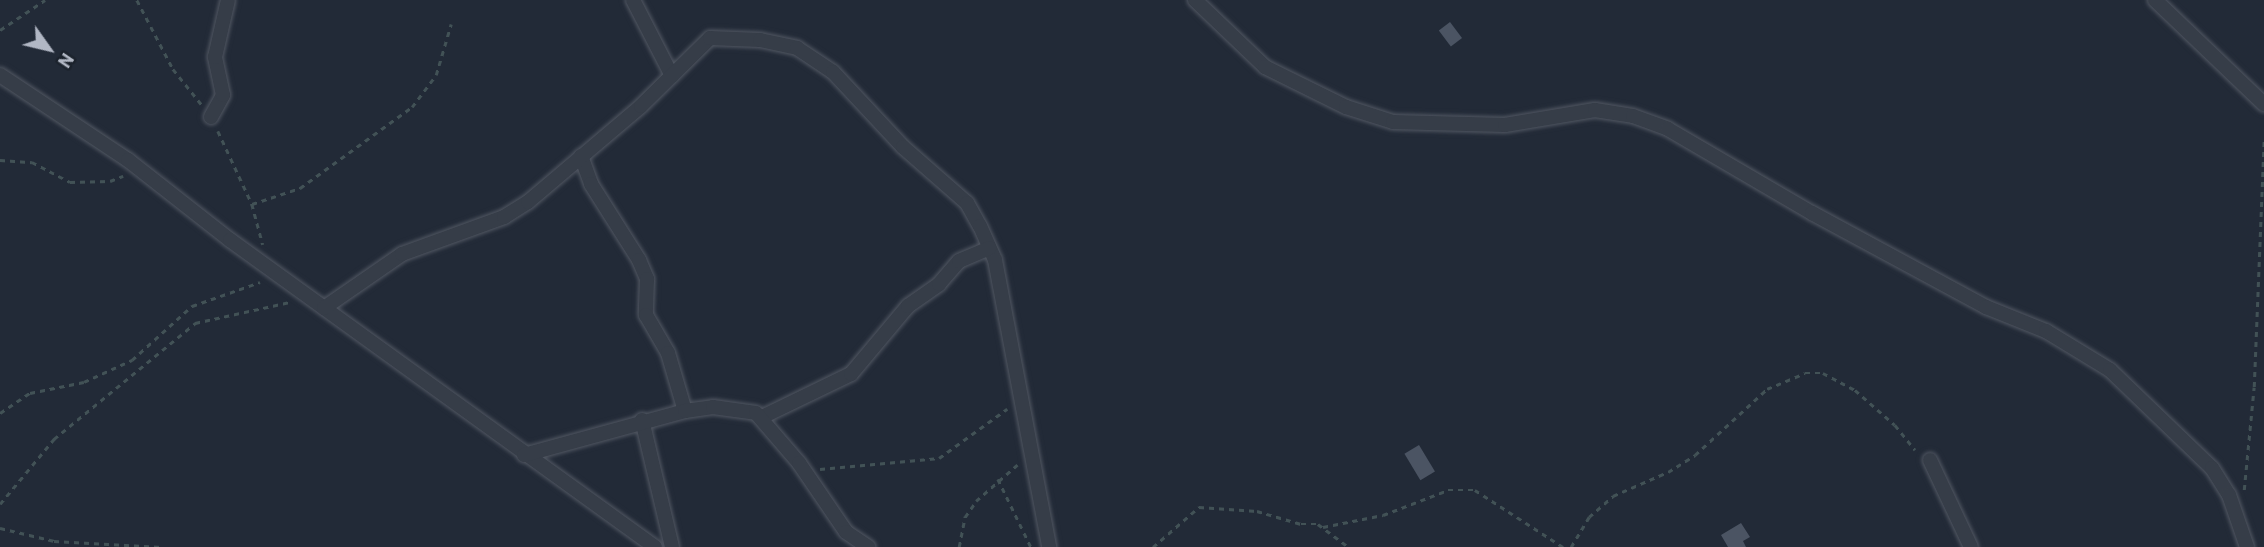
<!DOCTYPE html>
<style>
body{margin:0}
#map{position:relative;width:2264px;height:547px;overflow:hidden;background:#222a37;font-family:Barlow,sans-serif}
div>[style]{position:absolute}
.building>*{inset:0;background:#4b5463;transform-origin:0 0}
.path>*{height:2.5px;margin-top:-1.25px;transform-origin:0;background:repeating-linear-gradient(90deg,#425256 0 5px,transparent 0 10px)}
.roads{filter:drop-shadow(0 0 2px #515762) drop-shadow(0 0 2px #515762)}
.minor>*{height:14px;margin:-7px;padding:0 7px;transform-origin:7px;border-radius:7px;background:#363d48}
span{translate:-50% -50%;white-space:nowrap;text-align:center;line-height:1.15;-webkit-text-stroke:5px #1b222c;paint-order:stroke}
.north{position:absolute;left:14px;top:14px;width:70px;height:70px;-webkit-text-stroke:5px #1b222c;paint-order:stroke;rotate:124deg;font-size:19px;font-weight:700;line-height:28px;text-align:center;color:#b1b7c4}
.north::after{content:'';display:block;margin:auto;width:24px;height:32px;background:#b1b7c4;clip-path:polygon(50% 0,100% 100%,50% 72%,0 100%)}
</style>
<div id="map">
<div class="building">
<i style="left:1450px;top:22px;width:20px;height:14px;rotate:53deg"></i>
<i style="left:1419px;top:445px;width:31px;height:17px;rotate:59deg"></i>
<i style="clip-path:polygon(1741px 523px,1750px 537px,1743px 541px,1746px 547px,1728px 547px,1721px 535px)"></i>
</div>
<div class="path">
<i style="left:137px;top:0;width:78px;rotate:62.4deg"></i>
<i style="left:173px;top:69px;width:46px;rotate:51.1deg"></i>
<i style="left:0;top:30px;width:54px;rotate:-33.7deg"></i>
<i style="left:218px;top:131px;width:81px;rotate:65deg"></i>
<i style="left:252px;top:204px;width:42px;rotate:75deg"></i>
<i style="left:0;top:160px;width:32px;rotate:4deg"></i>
<i style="left:32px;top:162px;width:43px;rotate:27.8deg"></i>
<i style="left:70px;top:182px;width:40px;rotate:-1.4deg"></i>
<i style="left:110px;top:181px;width:14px;rotate:-21deg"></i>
<i style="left:252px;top:204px;width:51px;rotate:-18.4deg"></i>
<i style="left:300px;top:188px;width:138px;rotate:-35.9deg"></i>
<i style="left:412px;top:107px;width:40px;rotate:-53deg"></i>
<i style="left:436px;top:75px;width:53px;rotate:-73.6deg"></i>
<i style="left:0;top:413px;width:36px;rotate:-34deg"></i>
<i style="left:30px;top:393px;width:55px;rotate:-11.5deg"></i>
<i style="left:84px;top:382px;width:53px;rotate:-24.6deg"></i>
<i style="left:132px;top:360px;width:81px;rotate:-42deg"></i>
<i style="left:192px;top:306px;width:72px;rotate:-19.4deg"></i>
<i style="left:820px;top:469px;width:120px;rotate:-5.3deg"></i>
<i style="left:939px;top:458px;width:84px;rotate:-35.8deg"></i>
<i style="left:998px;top:479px;width:76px;rotate:64.1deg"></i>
<i style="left:2244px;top:490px;width:103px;rotate:-84.5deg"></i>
<i style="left:2254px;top:387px;width:246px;rotate:-87.7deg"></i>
<i style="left:0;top:504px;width:85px;rotate:-50.3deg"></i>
<i style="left:54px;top:439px;width:183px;rotate:-39.4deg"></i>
<i style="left:195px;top:323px;width:97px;rotate:-12.5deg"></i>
<i style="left:1323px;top:527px;width:61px;rotate:-11.3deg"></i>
<i style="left:1383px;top:515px;width:70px;rotate:-21deg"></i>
<i style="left:1448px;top:490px;width:27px"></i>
<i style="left:1475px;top:490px;width:105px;rotate:32.9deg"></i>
<i style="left:0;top:528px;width:56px;rotate:13.5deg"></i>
<i style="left:54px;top:541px;width:108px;rotate:3.2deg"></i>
<i style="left:959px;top:547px;width:31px;rotate:-79deg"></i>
<i style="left:965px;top:517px;width:19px;rotate:-55deg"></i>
<i style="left:976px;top:501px;width:55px;rotate:-41.3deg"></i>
<i style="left:1153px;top:547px;width:61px;rotate:-41deg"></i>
<i style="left:1199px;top:507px;width:58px;rotate:3.9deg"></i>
<i style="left:1257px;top:511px;width:46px;rotate:16.5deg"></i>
<i style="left:1301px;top:524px;width:17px"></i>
<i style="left:1318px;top:524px;width:39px;rotate:37deg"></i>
<i style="left:1571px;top:547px;width:35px;rotate:-59deg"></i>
<i style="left:1589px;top:517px;width:32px;rotate:-41deg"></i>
<i style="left:1613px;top:496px;width:60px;rotate:-23.6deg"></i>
<i style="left:1668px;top:472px;width:32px;rotate:-32deg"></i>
<i style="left:1695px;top:455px;width:98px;rotate:-42.5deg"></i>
<i style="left:1767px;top:389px;width:41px;rotate:-22.8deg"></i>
<i style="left:1805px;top:373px;width:18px"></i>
<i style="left:1823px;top:373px;width:36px;rotate:28deg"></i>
<i style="left:1855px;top:390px;width:53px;rotate:41.2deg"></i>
<i style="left:1895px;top:425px;width:32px;rotate:51deg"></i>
</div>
<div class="roads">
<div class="minor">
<i style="left:633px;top:0;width:85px;rotate:62.8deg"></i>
<i style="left:1195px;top:0;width:97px;rotate:43.7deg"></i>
<i style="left:1265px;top:67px;width:90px;rotate:26.3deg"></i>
<i style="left:1346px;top:107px;width:49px;rotate:17.7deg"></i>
<i style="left:1393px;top:122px;width:112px;rotate:1.5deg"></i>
<i style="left:1505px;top:125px;width:91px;rotate:-9.5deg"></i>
<i style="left:1595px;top:110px;width:38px;rotate:9deg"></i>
<i style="left:1633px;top:116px;width:37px;rotate:20deg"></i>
<i style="left:1668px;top:129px;width:167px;rotate:30.3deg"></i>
<i style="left:1812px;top:213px;width:198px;rotate:28.4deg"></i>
<i style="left:1986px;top:307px;width:65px;rotate:21.8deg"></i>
<i style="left:2046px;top:331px;width:75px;rotate:31.4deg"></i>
<i style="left:2110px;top:370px;width:141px;rotate:43.9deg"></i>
<i style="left:2212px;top:468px;width:32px;rotate:58deg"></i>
<i style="left:2229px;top:495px;width:55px;rotate:70.9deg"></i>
<i style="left:2155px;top:0;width:151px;rotate:43.7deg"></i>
<i style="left:0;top:75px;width:154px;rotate:33.6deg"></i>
<i style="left:128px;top:160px;width:130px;rotate:38.1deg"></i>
<i style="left:230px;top:240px;width:524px;rotate:35.84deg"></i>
<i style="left:211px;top:117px;width:25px;rotate:-61deg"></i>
<i style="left:223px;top:95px;width:39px;rotate:-102deg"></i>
<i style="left:215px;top:57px;width:58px;rotate:-77.2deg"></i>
<i style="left:581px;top:156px;width:30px;rotate:70deg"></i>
<i style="left:591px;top:184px;width:90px;rotate:57.7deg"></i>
<i style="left:639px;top:260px;width:21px;rotate:67deg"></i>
<i style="left:647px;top:279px;width:36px;rotate:92deg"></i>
<i style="left:646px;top:315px;width:44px;rotate:59.9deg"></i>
<i style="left:668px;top:353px;width:60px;rotate:73.7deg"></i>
<i style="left:324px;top:308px;width:95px;rotate:-34.7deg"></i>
<i style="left:402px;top:254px;width:109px;rotate:-19.9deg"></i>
<i style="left:504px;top:217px;width:28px;rotate:-32deg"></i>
<i style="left:528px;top:202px;width:148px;rotate:-40.3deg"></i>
<i style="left:641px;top:106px;width:97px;rotate:-44.6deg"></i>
<i style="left:710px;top:38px;width:50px;rotate:2.3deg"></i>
<i style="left:760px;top:40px;width:38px;rotate:12deg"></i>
<i style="left:797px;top:48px;width:43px;rotate:33.7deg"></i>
<i style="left:833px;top:72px;width:103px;rotate:47deg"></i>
<i style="left:903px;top:147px;width:85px;rotate:41.2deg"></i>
<i style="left:967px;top:203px;width:26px;rotate:61deg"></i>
<i style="left:980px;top:226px;width:37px;rotate:66deg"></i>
<i style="left:995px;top:260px;width:292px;rotate:79.3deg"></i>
<i style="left:762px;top:417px;width:99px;rotate:-25.8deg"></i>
<i style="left:851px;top:374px;width:89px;rotate:-50deg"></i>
<i style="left:908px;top:306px;width:38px;rotate:-35deg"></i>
<i style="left:939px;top:284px;width:30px;rotate:-49deg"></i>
<i style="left:959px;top:261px;width:33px;rotate:-23deg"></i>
<i style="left:642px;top:420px;width:130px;rotate:76.7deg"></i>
<i style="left:524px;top:455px;width:167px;rotate:-15.3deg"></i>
<i style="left:685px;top:411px;width:28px;rotate:-8deg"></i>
<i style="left:713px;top:407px;width:43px;rotate:7.9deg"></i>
<i style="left:756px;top:413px;width:66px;rotate:49.3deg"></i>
<i style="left:799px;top:463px;width:83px;rotate:55.7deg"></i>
<i style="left:846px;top:532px;width:27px;rotate:34deg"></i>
<i style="left:1930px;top:460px;width:96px;rotate:64.8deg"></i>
</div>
</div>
<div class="north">N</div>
</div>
